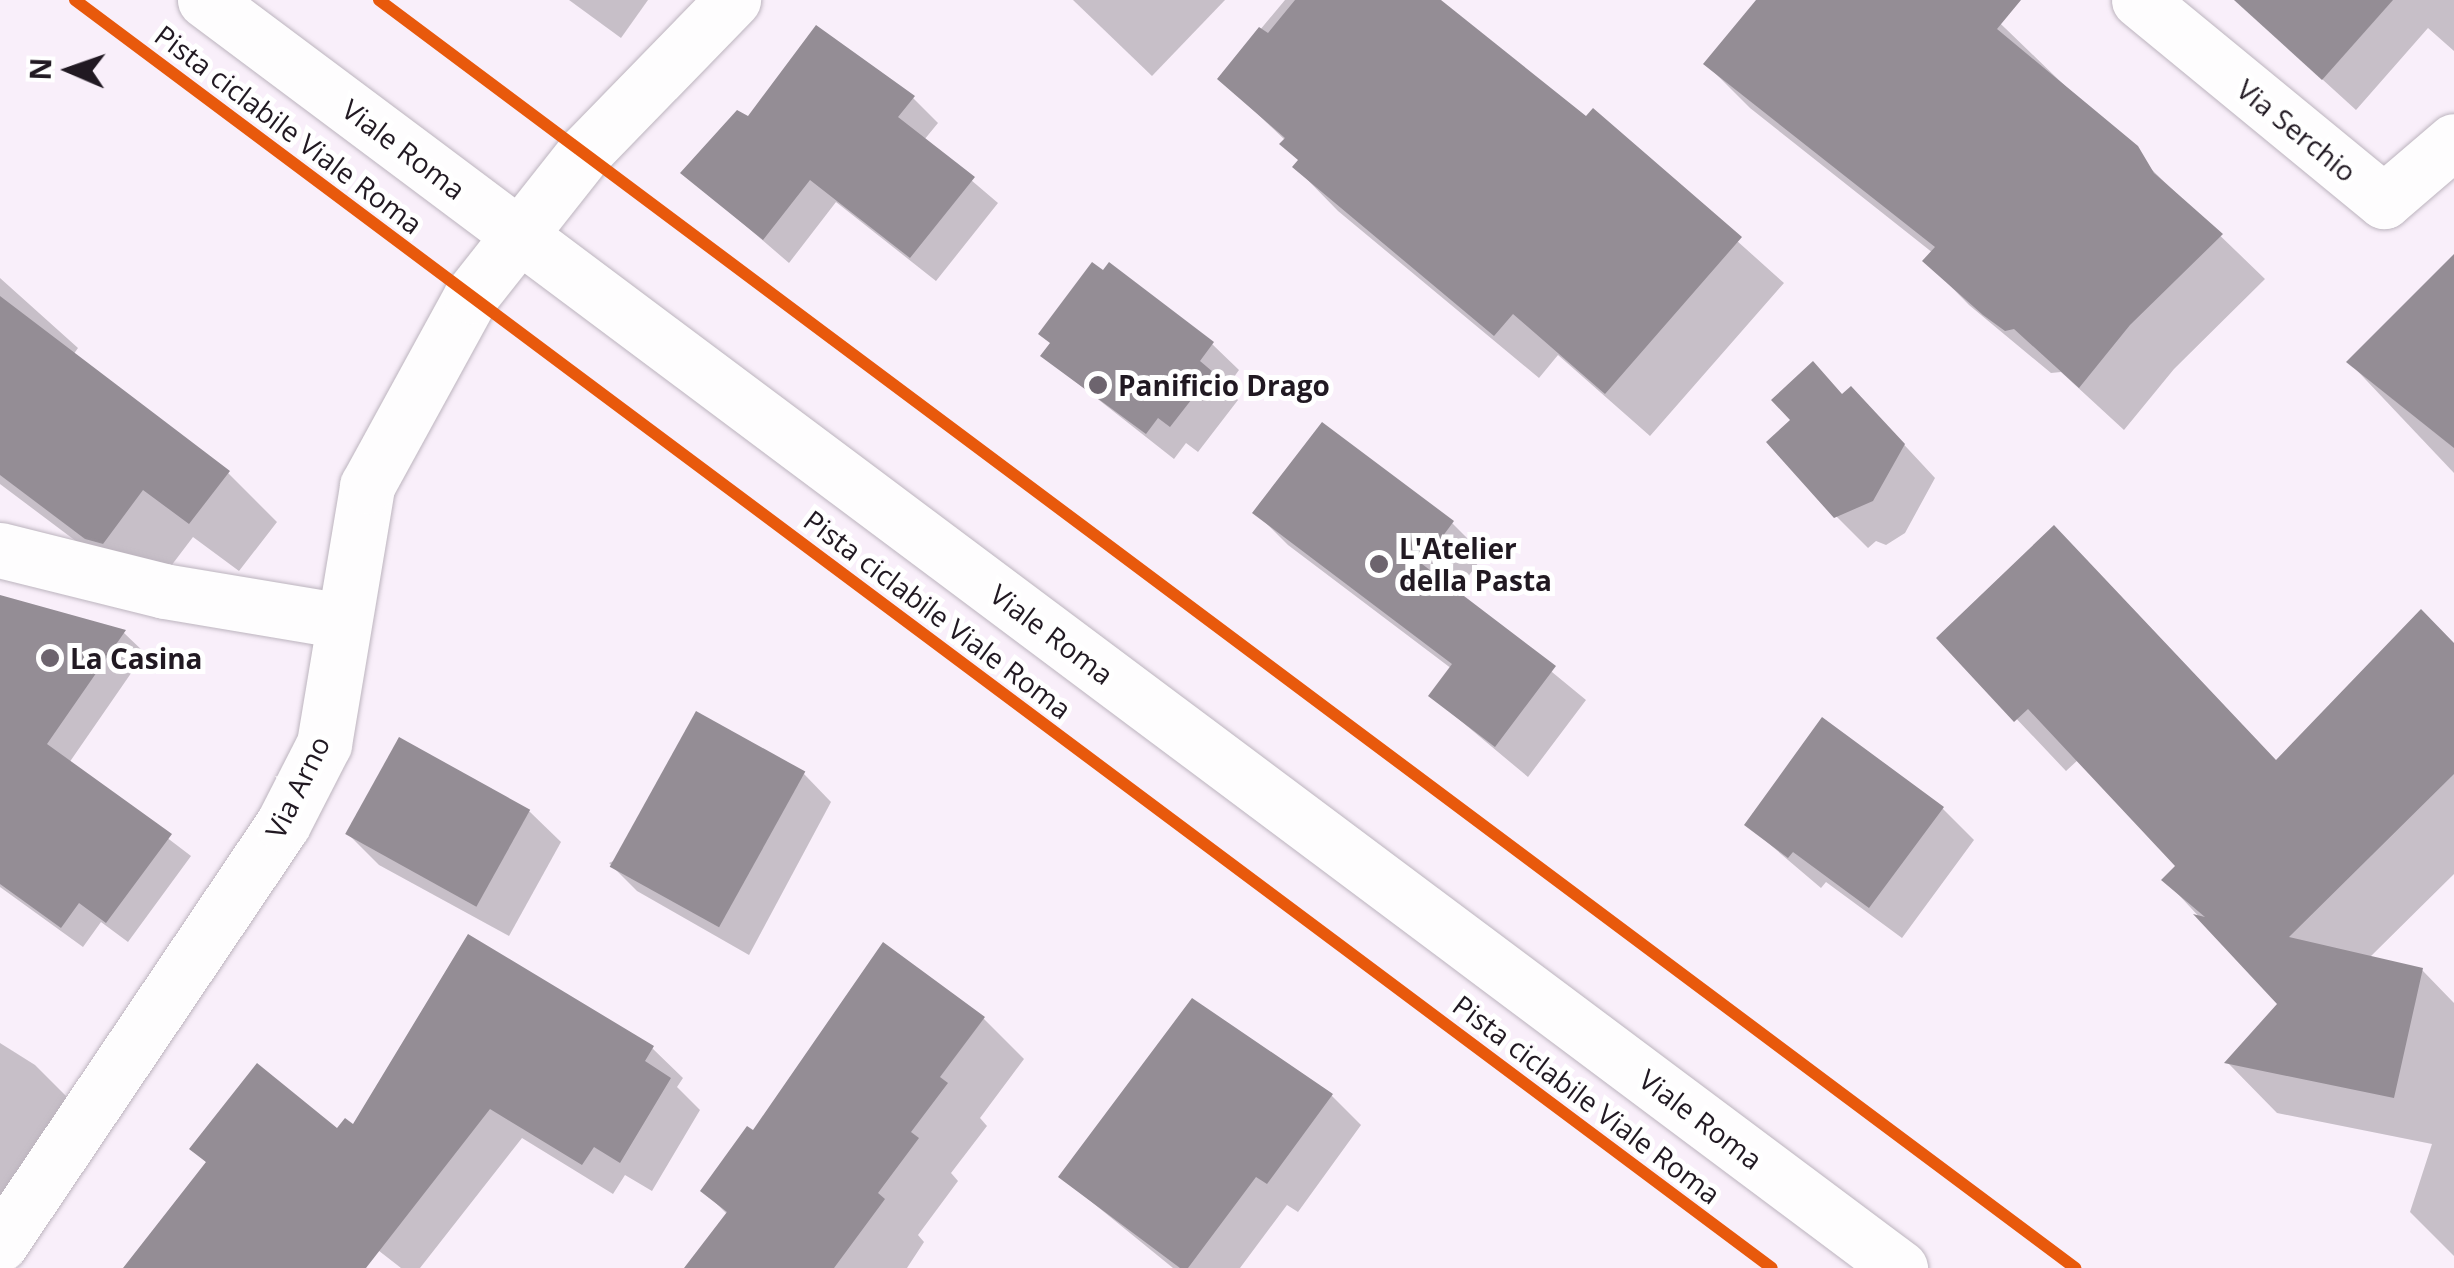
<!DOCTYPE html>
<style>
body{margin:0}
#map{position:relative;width:2454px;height:1268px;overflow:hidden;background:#f9effa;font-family:"Open Sans",sans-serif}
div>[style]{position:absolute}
.shadow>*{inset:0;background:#0003}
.building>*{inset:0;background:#948d95;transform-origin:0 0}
.roads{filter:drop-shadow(0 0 2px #bcb4be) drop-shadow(0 0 2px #bcb4be)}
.minor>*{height:55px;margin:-27.5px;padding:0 27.5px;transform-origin:27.5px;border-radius:27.5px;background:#fefdfe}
.major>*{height:55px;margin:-27.5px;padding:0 27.5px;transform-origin:27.5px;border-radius:27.5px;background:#fefdfe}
.cycleway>*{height:12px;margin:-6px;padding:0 6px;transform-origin:6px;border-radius:6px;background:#e8590c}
.dots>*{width:28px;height:28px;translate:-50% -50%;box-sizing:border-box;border:5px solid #fff;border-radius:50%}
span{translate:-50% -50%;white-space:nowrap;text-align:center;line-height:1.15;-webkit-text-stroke:10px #fff;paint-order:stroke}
.street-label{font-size:28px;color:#211922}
.poi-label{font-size:28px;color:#211922;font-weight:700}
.left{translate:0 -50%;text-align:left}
.north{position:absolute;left:20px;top:20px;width:100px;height:100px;-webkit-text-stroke:8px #fff;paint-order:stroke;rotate:272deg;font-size:28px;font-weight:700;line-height:40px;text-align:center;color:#211922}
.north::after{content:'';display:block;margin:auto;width:35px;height:45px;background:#211922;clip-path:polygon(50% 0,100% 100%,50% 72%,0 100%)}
</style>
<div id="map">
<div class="shadow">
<i style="clip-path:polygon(569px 0,648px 0,621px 38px)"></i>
<i style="clip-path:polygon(1073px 0,1225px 0,1152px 76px)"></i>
<i style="clip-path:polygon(1285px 0,1433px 0,1586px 120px,1593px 112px,1784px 283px,1650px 436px,1558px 355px,1539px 378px,1338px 211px,1295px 167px,1300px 161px,1286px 141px,1220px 78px)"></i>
<i style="clip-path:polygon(1759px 0,1976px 0,2265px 279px,2174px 369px,2124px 430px,2061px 372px,2051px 373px,1969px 305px,1926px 261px,1933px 253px,1750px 108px,1706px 64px)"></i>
<i style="clip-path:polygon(2235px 0,2454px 0,2454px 51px,2428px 28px,2356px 110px)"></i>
<i style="clip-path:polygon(817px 29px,913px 98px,938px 123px,924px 140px,998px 203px,936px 281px,836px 202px,789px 263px,683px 172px,749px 120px)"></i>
<i style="clip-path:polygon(0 278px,78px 348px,73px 355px,228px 473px,277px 522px,239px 571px,193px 537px,152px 591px,137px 587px,0 484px)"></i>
<i style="clip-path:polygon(2454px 287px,2454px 473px,2349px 362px)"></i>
<i style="clip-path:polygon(1212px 344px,1239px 370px,1226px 388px,1238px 400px,1198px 452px,1186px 443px,1174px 459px,1043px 356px,1052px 345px)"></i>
<i style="clip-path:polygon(1844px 396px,1883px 422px,1935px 478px,1905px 533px,1886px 545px,1876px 541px,1868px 548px,1836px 516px)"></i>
<i style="clip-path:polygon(1256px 513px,1452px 523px,1484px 555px,1456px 593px,1586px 700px,1528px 777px,1431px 696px,1452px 669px,1288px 545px)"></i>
<i style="clip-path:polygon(0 598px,124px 633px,145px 653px,69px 763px,191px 856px,128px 942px,101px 922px,83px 947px,0 887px)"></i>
<i style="clip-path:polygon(1940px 638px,2278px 762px,2454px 646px,2454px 874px,2369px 958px,2422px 970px,2454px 1003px,2454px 1256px,2410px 1212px,2432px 1144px,2277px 1113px,2228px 1063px,2280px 1004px,2165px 880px,2179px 866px,2079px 759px,2066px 771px)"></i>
<i style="clip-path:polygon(400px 740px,530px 812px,561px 842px,509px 936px,379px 865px,348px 834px)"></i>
<i style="clip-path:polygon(804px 774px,831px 802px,749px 955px,637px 891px,609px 863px)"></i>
<i style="clip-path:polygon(1942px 808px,1974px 840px,1902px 938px,1826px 882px,1821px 888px,1747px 825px)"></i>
<i style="clip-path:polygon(983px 1018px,1024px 1059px,980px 1118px,987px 1126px,951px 1173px,958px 1181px,918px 1235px,924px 1242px,907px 1268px,703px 1268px,728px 1215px,703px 1190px,754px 1133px)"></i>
<i style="clip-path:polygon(0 1043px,35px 1065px,79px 1109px,0 1225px)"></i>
<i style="clip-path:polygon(652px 1048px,683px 1078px,677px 1087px,700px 1110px,652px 1191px,625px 1175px,613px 1194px,522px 1138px,420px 1268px,401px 1268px,374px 1247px,358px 1268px,126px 1268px,208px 1164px,192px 1148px,338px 1132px)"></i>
<i style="clip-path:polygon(1331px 1095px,1361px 1125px,1298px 1212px,1287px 1205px,1240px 1268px,1173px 1268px,1061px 1177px)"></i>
</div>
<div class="building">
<i style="clip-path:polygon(1295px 0,1441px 0,1586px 116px,1593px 108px,1742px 237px,1605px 394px,1513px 314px,1494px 336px,1292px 167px,1298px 160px,1279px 144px,1285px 138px,1217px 79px,1259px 27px,1268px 33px)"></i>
<i style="clip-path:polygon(1756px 0,2021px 0,1997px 29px,2138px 146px,2154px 173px,2223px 234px,2130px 325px,2079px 388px,2014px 329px,2005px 331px,1983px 315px,1922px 261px,1935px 247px,1703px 64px)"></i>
<i style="clip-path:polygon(2234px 0,2393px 0,2322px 80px)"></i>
<i style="clip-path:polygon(816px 25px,915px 96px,898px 117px,975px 177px,910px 258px,810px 180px,763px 240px,680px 173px,737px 110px,748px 116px)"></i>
<i style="clip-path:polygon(2454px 254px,2454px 448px,2346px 362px)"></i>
<i style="clip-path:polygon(1092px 262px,1103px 270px,1109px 262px,1214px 342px,1200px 361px,1213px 372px,1170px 427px,1158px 418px,1146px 434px,1040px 356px,1050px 343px,1038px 334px)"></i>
<i style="clip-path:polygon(0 296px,230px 471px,189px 524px,143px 490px,103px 544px,85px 539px,0 475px)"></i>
<i style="clip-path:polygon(1813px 361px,1842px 394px,1851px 386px,1905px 444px,1873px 501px,1834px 518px,1766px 442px,1790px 420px,1771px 400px)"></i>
<i style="clip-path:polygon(1322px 422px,1454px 521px,1422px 564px,1556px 666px,1495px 747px,1428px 696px,1452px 664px,1252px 513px)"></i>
<i style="clip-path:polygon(2054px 525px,2276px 760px,2421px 609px,2454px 643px,2454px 774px,2289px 937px,2423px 968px,2394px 1098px,2224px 1063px,2277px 1004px,2193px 914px,2205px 917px,2161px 880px,2175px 866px,2028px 709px,2014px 722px,1936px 638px)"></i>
<i style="clip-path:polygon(0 595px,126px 630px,47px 744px,172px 834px,106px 923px,79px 903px,61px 928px,0 884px)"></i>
<i style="left:696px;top:711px;width:125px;height:178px;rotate:29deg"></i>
<i style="clip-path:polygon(1822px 717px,1944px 807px,1869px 908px,1793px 852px,1788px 858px,1744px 825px)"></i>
<i style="left:399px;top:737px;width:150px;height:111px;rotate:29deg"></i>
<i style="clip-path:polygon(468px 934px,654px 1046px,645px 1061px,671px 1078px,620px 1163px,594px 1147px,582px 1165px,490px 1109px,366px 1268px,123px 1268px,206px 1162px,189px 1149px,257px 1063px,337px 1128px,345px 1118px,353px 1124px)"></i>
<i style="clip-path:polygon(883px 942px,985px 1017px,940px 1077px,948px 1083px,911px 1132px,919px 1138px,878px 1193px,885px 1199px,834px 1268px,684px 1268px,727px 1212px,700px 1191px,747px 1126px,753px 1130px)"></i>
<i style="clip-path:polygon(1192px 998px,1333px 1094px,1267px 1184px,1256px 1177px,1188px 1268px,1180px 1268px,1058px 1177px)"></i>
</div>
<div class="roads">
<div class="minor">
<i style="left:2139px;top:0;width:317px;rotate:39.4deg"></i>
<i style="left:2384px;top:201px;width:92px;rotate:-40.6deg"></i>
<i style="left:0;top:550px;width:169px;rotate:14deg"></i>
<i style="left:164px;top:591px;width:181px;rotate:9.5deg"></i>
<i style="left:0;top:1244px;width:506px;rotate:-56.03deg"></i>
<i style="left:283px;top:824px;width:90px;rotate:-62.9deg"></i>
<i style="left:324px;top:744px;width:262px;rotate:-80.5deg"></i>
<i style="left:367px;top:486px;width:217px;rotate:-61.3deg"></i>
<i style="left:471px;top:296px;width:182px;rotate:-51.7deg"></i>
<i style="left:584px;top:153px;width:214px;rotate:-45.8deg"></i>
</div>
<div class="major">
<i style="left:205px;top:0;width:2117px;rotate:36.8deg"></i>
</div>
</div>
<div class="cycleway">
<i style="left:75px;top:0;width:2118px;rotate:36.77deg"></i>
<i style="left:379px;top:0;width:2118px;rotate:36.78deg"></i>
</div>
<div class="dots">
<i style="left:1098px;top:385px;background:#6d646e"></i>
<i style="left:1379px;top:564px;background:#6d646e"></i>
<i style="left:50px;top:658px;background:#6d646e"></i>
</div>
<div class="street-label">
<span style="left:289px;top:129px;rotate:37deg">Pista ciclabile Viale Roma</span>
<span style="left:2297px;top:130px;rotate:39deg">Via Serchio</span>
<span style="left:404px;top:149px;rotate:37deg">Viale Roma</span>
<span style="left:938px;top:614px;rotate:37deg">Pista ciclabile Viale Roma</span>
<span style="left:1052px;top:634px;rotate:37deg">Viale Roma</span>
<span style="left:297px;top:787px;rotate:-64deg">Via Arno</span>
<span style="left:1587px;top:1099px;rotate:37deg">Pista ciclabile Viale Roma</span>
<span style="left:1701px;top:1119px;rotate:37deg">Viale Roma</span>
</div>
<div class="poi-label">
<span class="left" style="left:1118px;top:385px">Panificio Drago</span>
<span class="left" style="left:1399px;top:564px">L'Atelier<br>della Pasta</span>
<span class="left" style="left:70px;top:658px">La Casina</span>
</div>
<div class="north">N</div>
</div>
